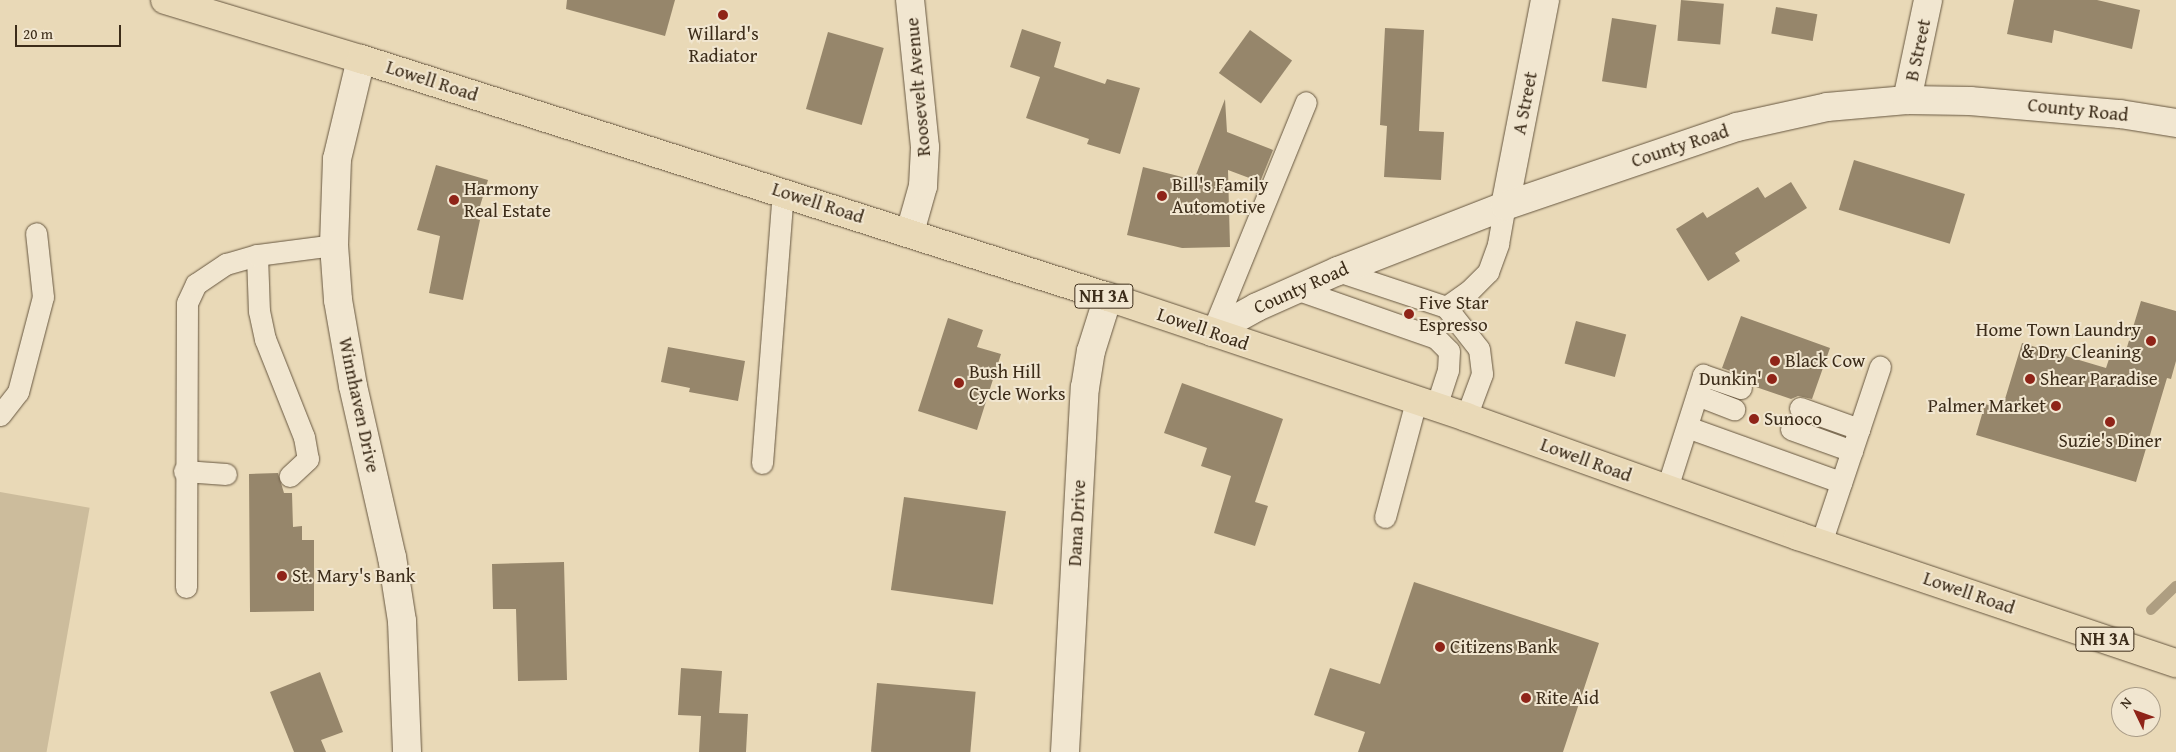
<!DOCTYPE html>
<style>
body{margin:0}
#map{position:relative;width:2176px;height:752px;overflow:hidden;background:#e9d9b7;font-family:"Gentium Book Plus",serif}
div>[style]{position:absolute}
.green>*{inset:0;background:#ccbc9c;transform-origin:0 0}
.stream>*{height:10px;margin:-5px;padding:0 5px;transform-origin:5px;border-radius:5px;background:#ae9e81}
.building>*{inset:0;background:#96866b;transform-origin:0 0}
.roads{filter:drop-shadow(0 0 1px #675740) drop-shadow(0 0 1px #675740)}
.lane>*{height:21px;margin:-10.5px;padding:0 10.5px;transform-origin:10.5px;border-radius:10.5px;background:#f1e6d0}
.street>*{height:28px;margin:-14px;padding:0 14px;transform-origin:14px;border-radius:14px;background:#f1e6d0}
.secondary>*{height:28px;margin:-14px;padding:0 14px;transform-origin:14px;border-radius:14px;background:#f1e6d0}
.primary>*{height:28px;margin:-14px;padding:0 14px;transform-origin:14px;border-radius:14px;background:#e9d9b7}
.dots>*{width:14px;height:14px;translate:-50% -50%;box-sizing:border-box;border:2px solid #f1e6d0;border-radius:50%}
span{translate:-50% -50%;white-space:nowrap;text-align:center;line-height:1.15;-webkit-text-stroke:4px #f1e6d0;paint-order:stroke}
.shield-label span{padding:1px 4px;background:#f1e6d0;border:1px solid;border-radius:4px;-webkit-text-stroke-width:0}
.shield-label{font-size:18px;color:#3c2c19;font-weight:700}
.poi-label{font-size:19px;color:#3c2c19}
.left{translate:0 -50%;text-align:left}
.right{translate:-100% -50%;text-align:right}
.street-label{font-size:19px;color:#3c2c19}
.north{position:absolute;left:2111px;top:687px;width:50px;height:50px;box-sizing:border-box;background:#f1e6d0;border:1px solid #a99c87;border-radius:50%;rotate:312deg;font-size:14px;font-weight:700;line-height:20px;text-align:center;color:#3c2c19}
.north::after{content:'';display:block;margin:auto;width:18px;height:22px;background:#8f2418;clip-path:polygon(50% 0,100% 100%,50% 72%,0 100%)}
.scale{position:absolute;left:15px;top:25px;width:106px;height:22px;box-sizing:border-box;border:2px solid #3c2c19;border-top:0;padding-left:6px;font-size:15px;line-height:18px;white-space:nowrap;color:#3c2c19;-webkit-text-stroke:4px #f1e6d0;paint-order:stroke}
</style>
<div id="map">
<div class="green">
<i style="left:0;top:492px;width:91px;height:260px;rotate:10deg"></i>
</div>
<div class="stream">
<i style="left:2151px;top:610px;width:35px;rotate:-44deg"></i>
</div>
<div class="building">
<i style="clip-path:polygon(567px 0,675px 0,665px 36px,566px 9px)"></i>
<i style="left:1681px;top:0;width:43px;height:41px;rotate:5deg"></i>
<i style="clip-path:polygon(2014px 0,2097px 0,2140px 10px,2132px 49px,2054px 30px,2052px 43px,2007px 34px)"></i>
<i style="left:1776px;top:7px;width:42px;height:27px;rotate:10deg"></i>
<i style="left:1612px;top:18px;width:45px;height:64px;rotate:9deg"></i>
<i style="clip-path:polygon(1385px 28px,1424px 30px,1419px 131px,1444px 132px,1441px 180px,1384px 177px,1387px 126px,1380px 125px)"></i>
<i style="clip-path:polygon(1022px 29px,1061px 42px,1054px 67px,1105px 84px,1107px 79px,1140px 88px,1120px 154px,1087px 144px,1089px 139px,1026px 118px,1040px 77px,1010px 67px)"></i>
<i style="left:1250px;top:30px;width:52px;height:53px;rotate:36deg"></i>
<i style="left:828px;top:32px;width:58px;height:80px;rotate:16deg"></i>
<i style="clip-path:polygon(1225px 99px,1227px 132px,1273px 150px,1260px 182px,1228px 170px,1230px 247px,1182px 248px,1127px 235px,1143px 167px,1194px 180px)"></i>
<i style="left:1854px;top:160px;width:116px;height:52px;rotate:17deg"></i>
<i style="clip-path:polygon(436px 165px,488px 180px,476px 219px,480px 220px,463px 300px,429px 293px,440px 236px,417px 230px)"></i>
<i style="clip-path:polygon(1791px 182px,1807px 208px,1735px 253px,1740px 261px,1708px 281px,1676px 229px,1703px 212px,1707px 218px,1758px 187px,1765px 198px)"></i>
<i style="clip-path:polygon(2141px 301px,2176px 311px,2176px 361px,2171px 379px,2167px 378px,2136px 482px,1976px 435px,1985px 404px,2002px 409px,2022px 343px,2106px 368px,2111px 353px,2124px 357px)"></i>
<i style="clip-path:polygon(1741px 316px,1830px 348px,1812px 399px,1798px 396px,1791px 399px,1753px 386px,1745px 376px,1722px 368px)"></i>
<i style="clip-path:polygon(948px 318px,983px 330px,977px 347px,1001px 354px,977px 430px,918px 411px)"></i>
<i style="left:1576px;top:321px;width:52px;height:44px;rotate:15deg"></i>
<i style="clip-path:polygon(668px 347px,745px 361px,738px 401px,689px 392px,690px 388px,661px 382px)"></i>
<i style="clip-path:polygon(1182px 383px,1283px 419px,1255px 502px,1268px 506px,1255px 546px,1214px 533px,1231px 476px,1201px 466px,1207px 448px,1164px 433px)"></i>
<i style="clip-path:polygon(278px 473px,284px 493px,292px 493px,293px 527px,302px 526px,302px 540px,314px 540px,314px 611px,250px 612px,249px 474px)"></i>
<i style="left:904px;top:497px;width:103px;height:94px;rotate:8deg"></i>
<i style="clip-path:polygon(564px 562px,567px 680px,518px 681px,516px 609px,493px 609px,492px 564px)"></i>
<i style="clip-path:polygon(1414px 582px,1599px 643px,1563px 752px,1358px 752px,1365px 732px,1314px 715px,1330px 668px,1380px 684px)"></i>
<i style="clip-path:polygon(681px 668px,722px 671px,719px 713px,748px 714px,746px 752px,699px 752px,701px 716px,678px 715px)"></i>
<i style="clip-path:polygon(320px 672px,343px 732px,321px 740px,326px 752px,294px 752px,270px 692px)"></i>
<i style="left:877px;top:683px;width:99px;height:69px;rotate:5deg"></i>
</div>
<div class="roads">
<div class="lane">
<i style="left:257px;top:255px;width:56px;rotate:88deg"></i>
<i style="left:259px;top:311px;width:29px;rotate:78deg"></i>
<i style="left:265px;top:339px;width:105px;rotate:68.3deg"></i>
<i style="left:304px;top:437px;width:22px;rotate:80deg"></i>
<i style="left:308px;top:459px;width:25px;rotate:137deg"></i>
<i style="left:1338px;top:271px;width:114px;rotate:18.4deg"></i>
<i style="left:1446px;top:307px;width:28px;rotate:-35deg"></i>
<i style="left:1469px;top:291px;width:27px;rotate:-45deg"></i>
<i style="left:1488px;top:272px;width:30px;rotate:-70deg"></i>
<i style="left:1498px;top:244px;width:39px;rotate:-80deg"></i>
<i style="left:1296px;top:289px;width:148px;rotate:19.3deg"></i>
<i style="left:1436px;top:338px;width:18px;rotate:45deg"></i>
<i style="left:1449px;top:351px;width:19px;rotate:93deg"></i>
<i style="left:1448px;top:370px;width:39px;rotate:108deg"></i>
<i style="left:1446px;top:307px;width:53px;rotate:51.8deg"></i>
<i style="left:1479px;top:349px;width:25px;rotate:83deg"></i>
<i style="left:1482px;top:374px;width:46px;rotate:110.4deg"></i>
<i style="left:1212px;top:332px;width:248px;rotate:-67.8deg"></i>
<i style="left:1697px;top:395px;width:40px;rotate:21deg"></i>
<i style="left:1800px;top:408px;width:63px;rotate:19.6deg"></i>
<i style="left:0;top:415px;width:29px;rotate:-52deg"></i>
<i style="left:18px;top:392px;width:98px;rotate:-75.3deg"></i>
<i style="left:43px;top:297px;width:64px;rotate:-96.2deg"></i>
<i style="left:1687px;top:427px;width:164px;rotate:19.7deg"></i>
<i style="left:1791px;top:429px;width:65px;rotate:19.8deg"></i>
<i style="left:762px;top:463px;width:272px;rotate:-85.6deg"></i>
<i style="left:184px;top:471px;width:42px;rotate:4.1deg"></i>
<i style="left:1667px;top:488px;width:119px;rotate:-72.3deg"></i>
<i style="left:1703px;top:375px;width:40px;rotate:18.9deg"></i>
<i style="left:1385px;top:517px;width:120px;rotate:-75deg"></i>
<i style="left:1821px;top:543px;width:186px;rotate:-71.5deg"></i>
<i style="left:186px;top:587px;width:284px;rotate:-89.8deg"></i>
<i style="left:187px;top:303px;width:21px;rotate:-65deg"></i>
<i style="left:196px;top:284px;width:36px;rotate:-34deg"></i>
<i style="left:226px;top:264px;width:32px;rotate:-16deg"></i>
<i style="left:257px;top:255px;width:78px;rotate:-7.4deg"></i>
</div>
<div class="street">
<i style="left:361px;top:59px;width:103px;rotate:103.5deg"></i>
<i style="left:337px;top:159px;width:86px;rotate:92deg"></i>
<i style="left:334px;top:245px;width:55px;rotate:85.8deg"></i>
<i style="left:338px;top:300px;width:87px;rotate:80.1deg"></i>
<i style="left:353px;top:386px;width:175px;rotate:77.2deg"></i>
<i style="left:392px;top:557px;width:65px;rotate:81.1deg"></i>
<i style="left:402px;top:621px;width:131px;rotate:87.8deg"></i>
<i style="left:1907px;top:100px;width:102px;rotate:-78.1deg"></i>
<i style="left:1505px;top:206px;width:210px;rotate:-79deg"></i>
<i style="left:910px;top:232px;width:48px;rotate:-74.2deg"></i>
<i style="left:923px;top:186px;width:39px;rotate:-87deg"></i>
<i style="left:925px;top:147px;width:148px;rotate:-95.8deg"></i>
<i style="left:1065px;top:752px;width:365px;rotate:-86.9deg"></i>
<i style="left:1085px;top:388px;width:37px;rotate:-81deg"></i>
<i style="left:1091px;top:351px;width:57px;rotate:-72.5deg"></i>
</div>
<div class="secondary">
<i style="left:1212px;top:332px;width:51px;rotate:-29.1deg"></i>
<i style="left:1257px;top:307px;width:89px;rotate:-24deg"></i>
<i style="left:1338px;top:271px;width:179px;rotate:-21.3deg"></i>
<i style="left:1505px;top:206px;width:245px;rotate:-18.8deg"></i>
<i style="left:1737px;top:127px;width:92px;rotate:-12.5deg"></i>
<i style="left:1827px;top:107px;width:80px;rotate:-5deg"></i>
<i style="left:1907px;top:100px;width:63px;rotate:0.9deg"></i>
<i style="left:1970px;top:101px;width:151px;rotate:5deg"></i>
<i style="left:2120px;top:114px;width:57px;rotate:9.1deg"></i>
</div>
<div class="primary">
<i style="left:165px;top:0;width:205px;rotate:16.8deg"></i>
<i style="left:361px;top:59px;width:784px;rotate:17.67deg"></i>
<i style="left:1108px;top:297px;width:378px;rotate:18.5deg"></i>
<i style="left:1466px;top:417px;width:353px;rotate:19.7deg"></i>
<i style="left:1798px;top:536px;width:399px;rotate:18.6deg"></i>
</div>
</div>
<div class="dots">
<i style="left:723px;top:15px;background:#8f2418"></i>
<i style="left:1162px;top:196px;background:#8f2418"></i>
<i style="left:454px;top:200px;background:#8f2418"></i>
<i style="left:1409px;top:314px;background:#8f2418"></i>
<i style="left:2151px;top:341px;background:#8f2418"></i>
<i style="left:1775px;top:361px;background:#8f2418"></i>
<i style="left:1772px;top:379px;background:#8f2418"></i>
<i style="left:2030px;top:379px;background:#8f2418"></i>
<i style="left:959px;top:383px;background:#8f2418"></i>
<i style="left:2056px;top:406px;background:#8f2418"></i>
<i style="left:1754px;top:419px;background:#8f2418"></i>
<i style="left:2110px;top:422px;background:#8f2418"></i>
<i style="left:282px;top:576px;background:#8f2418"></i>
<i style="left:1440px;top:647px;background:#8f2418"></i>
<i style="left:1526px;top:698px;background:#8f2418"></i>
</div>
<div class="shield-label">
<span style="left:1104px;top:296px">NH 3A</span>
<span style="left:2105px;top:639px">NH 3A</span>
</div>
<div class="poi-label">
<span style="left:723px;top:45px">Willard's<br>Radiator</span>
<span class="left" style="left:1172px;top:196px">Bill's Family<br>Automotive</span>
<span class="left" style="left:464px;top:200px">Harmony<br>Real Estate</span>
<span class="left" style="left:1419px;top:314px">Five Star<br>Espresso</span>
<span class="right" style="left:2141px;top:341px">Home Town Laundry<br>&amp; Dry Cleaning</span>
<span class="left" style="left:1785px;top:361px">Black Cow</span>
<span class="left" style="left:969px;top:383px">Bush Hill<br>Cycle Works</span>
<span class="right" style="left:1762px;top:379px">Dunkin'</span>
<span class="left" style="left:2040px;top:379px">Shear Paradise</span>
<span class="right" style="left:2046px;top:406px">Palmer Market</span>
<span class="left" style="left:1764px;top:419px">Sunoco</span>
<span style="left:2110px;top:441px">Suzie's Diner</span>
<span class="left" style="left:292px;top:576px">St. Mary's Bank</span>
<span class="left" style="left:1450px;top:647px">Citizens Bank</span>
<span class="left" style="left:1536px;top:698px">Rite Aid</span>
</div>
<div class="street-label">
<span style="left:1918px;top:50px;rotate:-78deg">B Street</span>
<span style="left:432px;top:81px;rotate:18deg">Lowell Road</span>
<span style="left:918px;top:87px;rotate:-95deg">Roosevelt Avenue</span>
<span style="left:1525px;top:103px;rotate:-79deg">A Street</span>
<span style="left:2078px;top:110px;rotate:6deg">County Road</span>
<span style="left:1680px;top:146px;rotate:-18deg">County Road</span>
<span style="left:818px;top:203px;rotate:18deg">Lowell Road</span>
<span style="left:1301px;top:288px;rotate:-24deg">County Road</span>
<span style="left:1203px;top:329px;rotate:19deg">Lowell Road</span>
<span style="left:359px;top:405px;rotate:78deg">Winnhaven Drive</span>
<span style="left:1586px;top:460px;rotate:20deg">Lowell Road</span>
<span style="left:1077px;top:523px;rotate:-87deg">Dana Drive</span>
<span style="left:1969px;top:593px;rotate:19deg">Lowell Road</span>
</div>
<div class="north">N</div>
<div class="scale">20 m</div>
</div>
